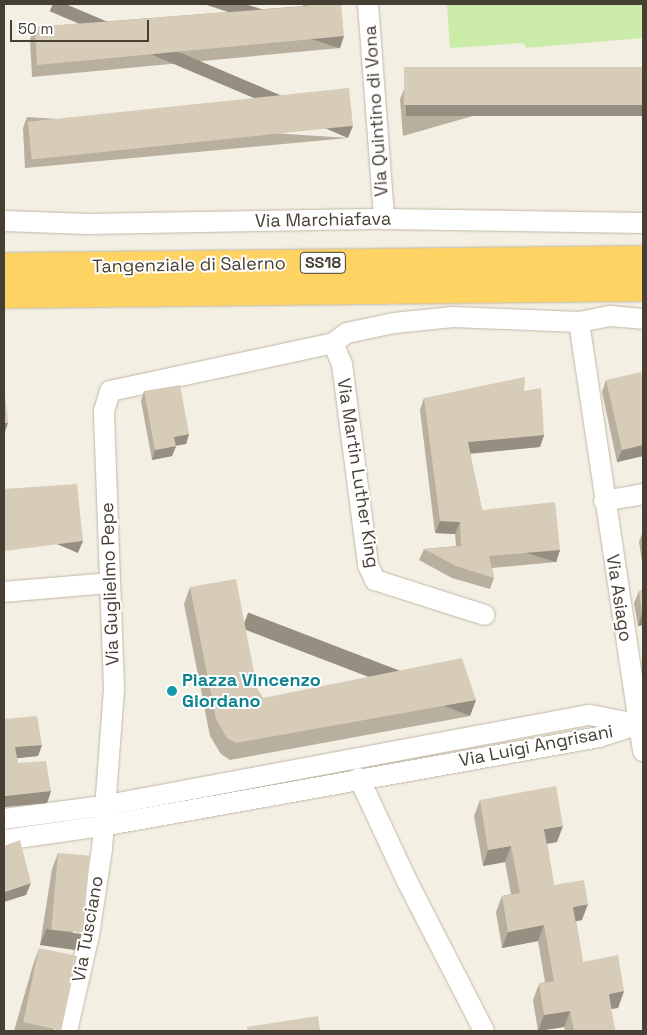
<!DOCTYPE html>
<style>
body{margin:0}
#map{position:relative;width:647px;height:1035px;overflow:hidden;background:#f3efe3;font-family:"Space Grotesk",sans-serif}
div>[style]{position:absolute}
.green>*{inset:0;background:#caeca8}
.roads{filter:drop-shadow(0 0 1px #c0b8a5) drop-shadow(0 0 1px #c0b8a5)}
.minor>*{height:20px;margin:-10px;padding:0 10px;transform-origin:10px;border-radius:10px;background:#fff}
.highway>*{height:28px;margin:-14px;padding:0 14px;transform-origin:14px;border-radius:14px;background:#ffd363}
.wall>*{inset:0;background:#b8af9e}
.shaded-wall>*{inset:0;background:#968f81;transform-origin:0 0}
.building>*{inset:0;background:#d6ccb8;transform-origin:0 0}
.dots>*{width:14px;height:14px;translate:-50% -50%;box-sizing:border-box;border:2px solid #fff;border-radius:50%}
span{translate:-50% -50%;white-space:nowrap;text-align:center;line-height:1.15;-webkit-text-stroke:4px #fff;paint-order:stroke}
.shield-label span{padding:1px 4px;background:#fff;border:1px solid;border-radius:4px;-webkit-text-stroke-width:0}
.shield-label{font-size:16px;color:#464033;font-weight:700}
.street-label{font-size:18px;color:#464033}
.culture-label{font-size:18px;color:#0d838f;font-weight:700}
.left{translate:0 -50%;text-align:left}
.frame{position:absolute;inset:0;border:5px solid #464033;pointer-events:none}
.scale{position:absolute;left:10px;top:20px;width:139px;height:22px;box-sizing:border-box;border:2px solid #464033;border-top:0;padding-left:6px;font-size:15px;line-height:18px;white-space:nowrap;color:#464033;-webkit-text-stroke:4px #fff;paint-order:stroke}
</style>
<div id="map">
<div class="green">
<i style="clip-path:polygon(447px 4px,643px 4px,643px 38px,526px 48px,524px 43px,450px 48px)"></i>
</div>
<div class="roads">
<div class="minor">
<i style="left:368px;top:4px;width:216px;rotate:85.7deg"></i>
<i style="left:4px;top:221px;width:84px;rotate:2deg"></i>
<i style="left:88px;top:224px;width:296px;rotate:-1deg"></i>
<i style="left:384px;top:219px;width:259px;rotate:0.9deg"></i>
<i style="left:579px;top:322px;width:434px;rotate:81.5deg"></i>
<i style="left:333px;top:343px;width:23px;rotate:67deg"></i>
<i style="left:342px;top:364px;width:203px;rotate:82.6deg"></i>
<i style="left:368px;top:565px;width:17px;rotate:65deg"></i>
<i style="left:375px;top:580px;width:115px;rotate:17.7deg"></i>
<i style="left:604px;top:501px;width:40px;rotate:-10deg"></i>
<i style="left:4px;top:592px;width:106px;rotate:-4.9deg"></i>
<i style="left:359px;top:778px;width:114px;rotate:65deg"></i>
<i style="left:407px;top:881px;width:169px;rotate:62.8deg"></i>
<i style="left:4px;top:819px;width:99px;rotate:-7.6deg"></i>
<i style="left:102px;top:806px;width:496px;rotate:-10.6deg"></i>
<i style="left:590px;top:715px;width:48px;rotate:10.8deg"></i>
<i style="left:4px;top:840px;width:99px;rotate:-8.1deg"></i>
<i style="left:102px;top:826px;width:505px;rotate:-10.15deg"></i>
<i style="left:599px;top:737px;width:46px;rotate:-17.7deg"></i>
<i style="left:67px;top:1031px;width:98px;rotate:-77.1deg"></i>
<i style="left:89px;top:935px;width:87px;rotate:-81.4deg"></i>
<i style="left:102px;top:849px;width:161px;rotate:-85.7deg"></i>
<i style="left:114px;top:688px;width:277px;rotate:-92.1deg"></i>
<i style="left:104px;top:411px;width:21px;rotate:-73deg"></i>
<i style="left:110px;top:391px;width:228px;rotate:-12.1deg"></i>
<i style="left:333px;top:343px;width:17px;rotate:-36deg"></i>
<i style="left:347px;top:333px;width:48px;rotate:-12deg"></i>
<i style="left:394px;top:323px;width:59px;rotate:-5.8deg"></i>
<i style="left:453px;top:317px;width:126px;rotate:2.3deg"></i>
<i style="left:579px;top:322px;width:32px;rotate:-11deg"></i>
<i style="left:610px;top:316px;width:33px;rotate:5deg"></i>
</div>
<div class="highway">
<i style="left:4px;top:267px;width:639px;rotate:-0.63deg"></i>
<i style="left:4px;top:294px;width:639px;rotate:-0.63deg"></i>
</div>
</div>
<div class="wall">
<i style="clip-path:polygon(303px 4px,341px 4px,340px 48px,32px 77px,30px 39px,35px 27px,303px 6px)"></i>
<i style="clip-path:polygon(643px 67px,403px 136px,400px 99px,405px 87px)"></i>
<i style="clip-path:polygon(27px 117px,348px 138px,25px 168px,23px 128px)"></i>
<i style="clip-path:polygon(606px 380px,643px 381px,643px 456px,617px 462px,602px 392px)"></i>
<i style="clip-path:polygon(144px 391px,189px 434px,186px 444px,176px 446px,172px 456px,152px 460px,141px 401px)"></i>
<i style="clip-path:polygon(524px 391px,544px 435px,540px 447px,470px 454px,482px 510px,560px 550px,556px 562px,492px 568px,494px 578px,490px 589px,452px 578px,419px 560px,424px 549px,456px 546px,455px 534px,435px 533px,420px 410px,424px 398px)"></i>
<i style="clip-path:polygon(643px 531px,643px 568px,639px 542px)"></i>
<i style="clip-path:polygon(190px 587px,263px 698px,476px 700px,470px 716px,230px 760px,221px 754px,210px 736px,184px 604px)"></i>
<i style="clip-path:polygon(643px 590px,643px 625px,638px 626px,634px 603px,639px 591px)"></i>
<i style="clip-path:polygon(4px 719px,42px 745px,38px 756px,17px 758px,18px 763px,51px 791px,47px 803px,4px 807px)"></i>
<i style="clip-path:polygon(480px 800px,557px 842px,547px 844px,554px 885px,582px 920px,576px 921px,583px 962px,624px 991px,618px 1008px,611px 1009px,615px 1031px,565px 1031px,564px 1027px,538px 1031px,533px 1000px,539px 984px,545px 982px,538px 941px,502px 948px,496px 912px,502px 896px,511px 894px,505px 862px,483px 866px,474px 816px)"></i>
<i style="clip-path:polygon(58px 853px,76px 950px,40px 945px,52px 869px)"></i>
<i style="clip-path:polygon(39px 948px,54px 1031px,14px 1031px,33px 965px)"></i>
</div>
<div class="shaded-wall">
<i style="left:344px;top:36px;width:13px;height:308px;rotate:108deg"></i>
<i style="left:643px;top:105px;width:11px;height:237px;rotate:90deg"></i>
<i style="left:353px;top:126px;width:13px;height:324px;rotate:113deg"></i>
<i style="clip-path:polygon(4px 423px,8px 423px,4px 435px)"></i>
<i style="clip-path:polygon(189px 434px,186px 444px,171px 446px,174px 437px)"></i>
<i style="clip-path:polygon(544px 435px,540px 447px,463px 454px,468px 442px)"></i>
<i style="clip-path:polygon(643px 445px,643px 456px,617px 462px,622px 450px)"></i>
<i style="clip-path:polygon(176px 446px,172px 456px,152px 460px,155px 450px)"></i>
<i style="clip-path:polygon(440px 521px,460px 522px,455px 534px,435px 533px)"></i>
<i style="left:83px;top:541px;width:13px;height:80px;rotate:113deg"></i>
<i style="left:560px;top:550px;width:13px;height:71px;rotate:108deg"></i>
<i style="clip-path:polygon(642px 614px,643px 614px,643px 625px,638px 626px)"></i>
<i style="left:476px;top:700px;width:17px;height:244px;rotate:111deg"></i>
<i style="clip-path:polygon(42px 745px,38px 756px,10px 759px,15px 747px)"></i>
<i style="clip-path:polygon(51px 791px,47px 803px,4px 807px,4px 801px,5px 796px)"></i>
<i style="clip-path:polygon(563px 826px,557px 842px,538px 845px,544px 829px)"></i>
<i style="clip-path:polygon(511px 846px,505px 862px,483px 866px,488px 850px)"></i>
<i style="clip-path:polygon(31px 883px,26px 895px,4px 902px,4px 892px)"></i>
<i style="clip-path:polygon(588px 904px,582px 920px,567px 923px,573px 907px)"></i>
<i style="clip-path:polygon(544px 925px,538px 941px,502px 948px,508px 932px)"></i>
<i style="clip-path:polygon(46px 929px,82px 934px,76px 950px,40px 945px)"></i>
<i style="clip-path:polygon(624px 991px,618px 1008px,603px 1010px,609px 994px)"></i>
<i style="clip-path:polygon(570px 1011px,564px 1027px,538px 1031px,544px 1015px)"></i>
</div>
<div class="building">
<i style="clip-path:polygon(308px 4px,341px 4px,344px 36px,37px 65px,35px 27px,309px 6px)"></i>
<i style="left:643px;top:67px;width:38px;height:239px;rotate:90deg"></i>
<i style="left:349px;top:88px;width:38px;height:323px;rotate:84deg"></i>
<i style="clip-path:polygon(641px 372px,643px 381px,643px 445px,622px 450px,606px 380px)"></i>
<i style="clip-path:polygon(525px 377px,524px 391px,541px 388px,544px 435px,468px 442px,482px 510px,555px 502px,560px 550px,489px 556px,494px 578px,456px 566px,424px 549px,461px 546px,460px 522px,440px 521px,424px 398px)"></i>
<i style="clip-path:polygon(180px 385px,189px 434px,174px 437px,176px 446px,155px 450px,144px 391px)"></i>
<i style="clip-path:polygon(4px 386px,8px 423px,4px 423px)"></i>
<i style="clip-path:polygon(77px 484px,83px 541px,4px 551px,4px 489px)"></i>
<i style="clip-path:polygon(236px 579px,257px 688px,263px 698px,462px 658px,476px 700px,236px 743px,227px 738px,216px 719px,190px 587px)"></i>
<i style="clip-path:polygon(643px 590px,643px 614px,642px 614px,639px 591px)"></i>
<i style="clip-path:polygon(37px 716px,42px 745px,15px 747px,18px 763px,46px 761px,51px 791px,5px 796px,4px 785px,4px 719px)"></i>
<i style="clip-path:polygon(556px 786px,563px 826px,544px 829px,554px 885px,584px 880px,588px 904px,573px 907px,583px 962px,618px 955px,624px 991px,609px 994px,615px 1031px,574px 1031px,570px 1011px,544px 1015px,539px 984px,554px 981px,544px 925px,508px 932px,502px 896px,520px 893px,511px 846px,488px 850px,480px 800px)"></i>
<i style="clip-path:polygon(20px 840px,31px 883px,4px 892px,4px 846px)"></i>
<i style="left:58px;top:853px;width:32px;height:77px;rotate:5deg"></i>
<i style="left:39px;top:948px;width:39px;height:76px;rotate:12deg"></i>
<i style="clip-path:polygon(318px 1016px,320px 1031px,247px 1031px,247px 1027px)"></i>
</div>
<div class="dots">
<i style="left:172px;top:691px;background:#0f9aa8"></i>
</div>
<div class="shield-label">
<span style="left:323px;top:263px">SS18</span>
</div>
<div class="street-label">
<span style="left:376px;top:111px;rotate:-94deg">Via Quintino di Vona</span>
<span style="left:323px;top:220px;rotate:-1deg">Via Marchiafava</span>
<span style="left:189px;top:265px;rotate:-1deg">Tangenziale di Salerno</span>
<span style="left:358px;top:473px;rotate:81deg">Via Martin Luther King</span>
<span style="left:110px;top:584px;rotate:-92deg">Via Guglielmo Pepe</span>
<span style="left:619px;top:598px;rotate:81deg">Via Asiago</span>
<span style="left:536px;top:746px;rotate:-11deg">Via Luigi Angrisani</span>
<span style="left:88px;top:929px;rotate:-80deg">Via Tusciano</span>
</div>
<div class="culture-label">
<span class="left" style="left:182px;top:691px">Piazza Vincenzo<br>Giordano</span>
</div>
<div class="frame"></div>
<div class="scale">50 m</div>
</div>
